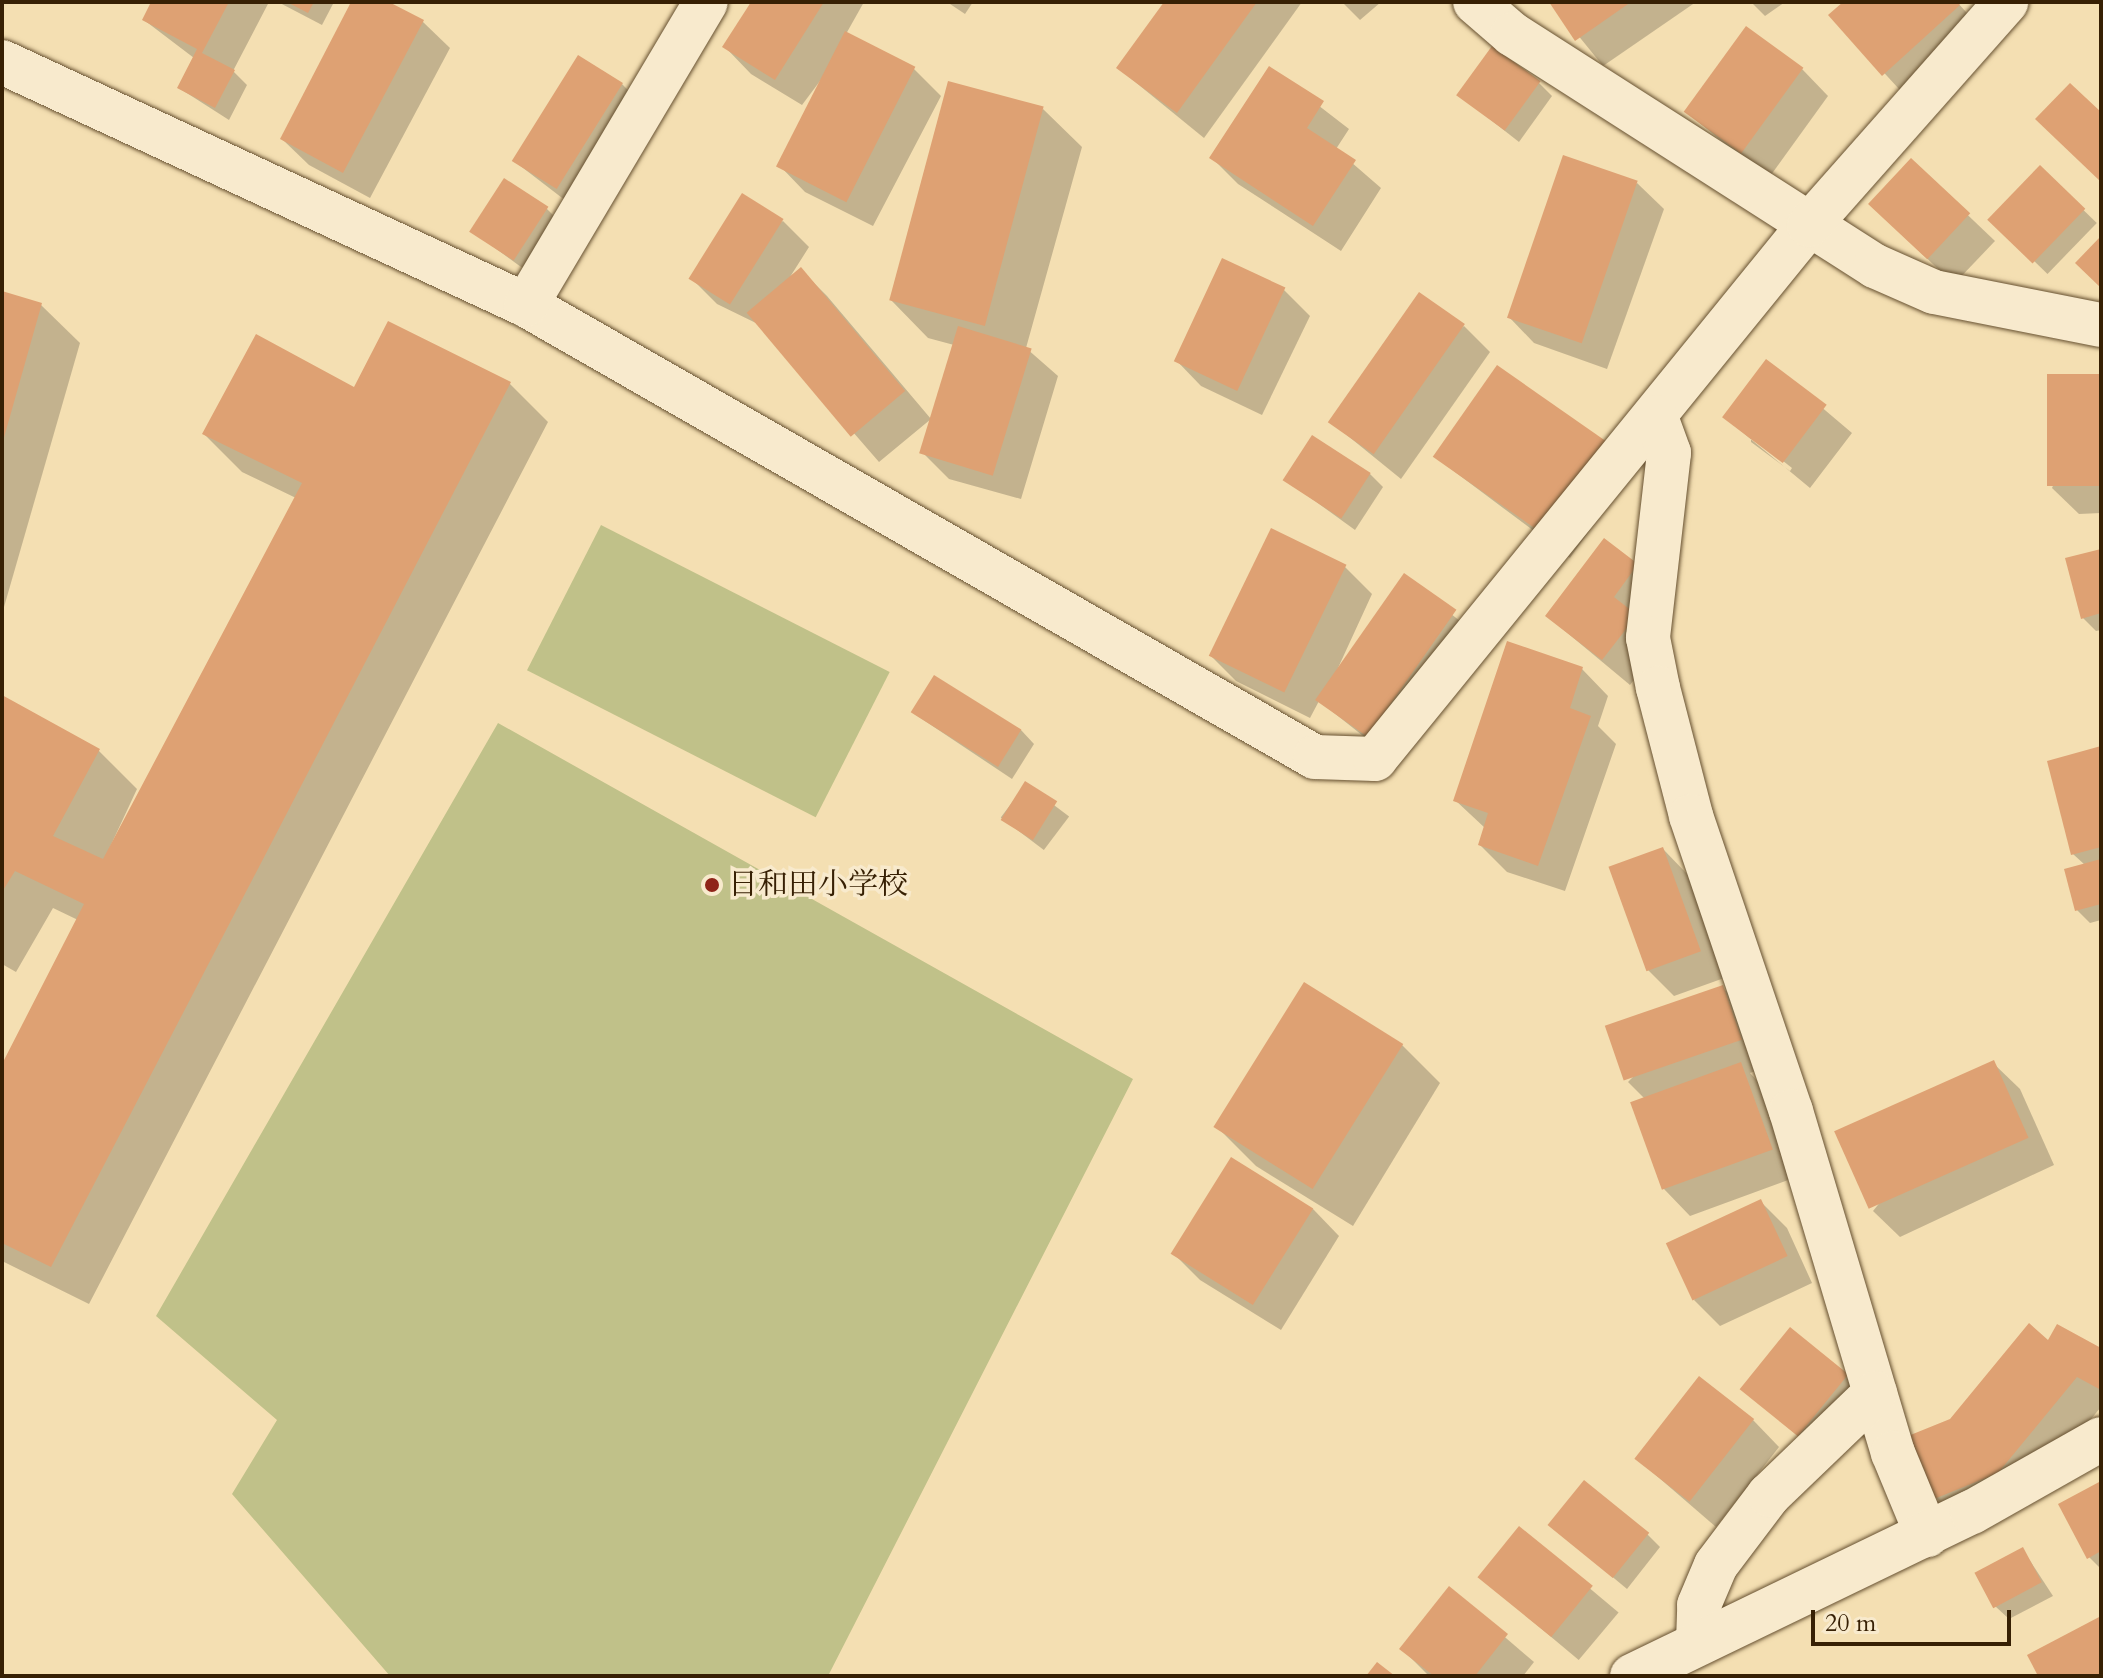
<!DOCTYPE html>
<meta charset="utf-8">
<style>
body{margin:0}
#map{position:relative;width:2103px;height:1678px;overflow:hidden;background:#f4dfb2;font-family:Cardo,"Noto Serif JP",serif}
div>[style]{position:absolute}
.green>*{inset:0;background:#c0c189;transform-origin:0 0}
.shadow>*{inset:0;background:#0003;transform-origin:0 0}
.building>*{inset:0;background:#dea173;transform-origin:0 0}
.roads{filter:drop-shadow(0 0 2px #665030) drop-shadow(0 0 2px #665030)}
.minor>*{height:44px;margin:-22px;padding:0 22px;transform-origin:22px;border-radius:22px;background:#f8eacd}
.dots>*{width:22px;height:22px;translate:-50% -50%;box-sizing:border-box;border:4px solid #f8eacd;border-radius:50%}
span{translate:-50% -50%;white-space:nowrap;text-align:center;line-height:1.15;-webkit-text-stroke:7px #f8eacd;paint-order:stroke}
.poi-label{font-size:30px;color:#372004}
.left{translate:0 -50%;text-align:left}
.frame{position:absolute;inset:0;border:4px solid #372004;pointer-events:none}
.scale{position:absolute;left:1811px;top:1610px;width:200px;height:36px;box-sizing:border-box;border:4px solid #372004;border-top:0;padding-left:10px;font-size:24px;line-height:28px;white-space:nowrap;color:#372004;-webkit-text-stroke:6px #f8eacd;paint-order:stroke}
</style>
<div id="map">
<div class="green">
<i style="left:601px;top:525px;width:324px;height:163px;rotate:27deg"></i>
<i style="clip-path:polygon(498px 723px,1133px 1079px,828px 1676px,390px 1676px,232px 1494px,277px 1420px,156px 1316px)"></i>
</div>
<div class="shadow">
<i style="clip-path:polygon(153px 2px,269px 2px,233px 71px,247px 85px,229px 120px,179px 88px,194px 58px,144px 20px)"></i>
<i style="clip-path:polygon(278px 2px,334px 2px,322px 25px)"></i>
<i style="clip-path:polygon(353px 2px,385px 2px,423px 22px,450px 48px,370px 198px,309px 165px,282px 139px)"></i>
<i style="clip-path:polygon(753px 2px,864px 2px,846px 34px,914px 69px,941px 96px,873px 226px,805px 192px,779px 165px,826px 73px,802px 105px,751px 74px,725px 47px)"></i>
<i style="clip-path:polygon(947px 2px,973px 2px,965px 14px)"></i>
<i style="clip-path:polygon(1166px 2px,1302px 2px,1204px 138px,1118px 68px)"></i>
<i style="clip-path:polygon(1342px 2px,1381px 2px,1360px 20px)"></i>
<i style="clip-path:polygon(1551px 2px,1696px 2px,1603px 66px)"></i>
<i style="clip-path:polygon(1751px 2px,1785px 2px,1765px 16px)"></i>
<i style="clip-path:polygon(1846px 2px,1957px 2px,1985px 33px,1910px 101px,1831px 15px)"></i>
<i style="clip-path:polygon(1270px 68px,1349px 129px,1336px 149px,1381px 188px,1341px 251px,1238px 184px,1212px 158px)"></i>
<i style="clip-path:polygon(1802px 69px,1828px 96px,1768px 179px,1685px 111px)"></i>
<i style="clip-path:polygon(1539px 83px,1552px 96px,1519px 142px,1459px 95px)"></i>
<i style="clip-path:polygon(622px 84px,648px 111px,583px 214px,514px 161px)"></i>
<i style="clip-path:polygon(1043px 109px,1082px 147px,1026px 348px,1058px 376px,1021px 499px,949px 479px,922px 452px,954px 345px,928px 338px,890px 299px)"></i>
<i style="clip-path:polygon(1911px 161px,1995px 241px,1954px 284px,1897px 230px)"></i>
<i style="left:2040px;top:168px;width:79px;height:71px;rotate:44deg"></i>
<i style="clip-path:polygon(1637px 183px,1664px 209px,1607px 369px,1534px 343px,1508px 316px)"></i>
<i style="clip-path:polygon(546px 208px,559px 221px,528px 272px,473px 232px)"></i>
<i style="clip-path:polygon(783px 221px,809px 247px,790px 277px,800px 269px,827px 296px,931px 419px,879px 462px,760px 325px,717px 304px,690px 277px)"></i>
<i style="clip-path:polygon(1284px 290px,1310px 316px,1262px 415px,1201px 386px,1175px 359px)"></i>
<i style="clip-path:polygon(2px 293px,41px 305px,80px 343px,2px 614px)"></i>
<i style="clip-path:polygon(388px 323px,510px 384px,548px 422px,89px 1304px,2px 1261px,2px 1068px,78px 920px,53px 908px,16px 972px,2px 964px,2px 697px,99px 751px,137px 789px,103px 862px,296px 498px,242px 472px,204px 434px,354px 390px)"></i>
<i style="clip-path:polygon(1464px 326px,1490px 352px,1401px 479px,1332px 423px)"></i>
<i style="clip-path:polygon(evenodd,1767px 361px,1852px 433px,1810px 488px,1724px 417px,1767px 361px,1751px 436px,1792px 468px,1790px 471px,1751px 442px,1751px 436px)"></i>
<i style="clip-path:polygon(2101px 376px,2101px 513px,2079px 514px,2052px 488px)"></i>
<i style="clip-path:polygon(1435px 457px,1632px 470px,1570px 558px)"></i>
<i style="clip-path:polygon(1370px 474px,1383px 487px,1355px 530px,1286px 480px)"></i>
<i style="clip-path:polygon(1272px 531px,1345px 567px,1372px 594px,1332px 681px,1404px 576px,1481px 638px,1396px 762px,1319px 701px,1310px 718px,1236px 681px,1210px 655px)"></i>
<i style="clip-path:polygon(2101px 551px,2101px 630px,2096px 631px,2083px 618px)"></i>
<i style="clip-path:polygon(1637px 566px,1662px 643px,1630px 685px,1547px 616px)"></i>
<i style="clip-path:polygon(1582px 669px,1608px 696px,1598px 726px,1616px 744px,1565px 891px,1507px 872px,1480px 845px,1485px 828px,1455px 800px)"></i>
<i style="clip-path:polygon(913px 713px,1021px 730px,1034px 744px,1012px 779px)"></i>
<i style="clip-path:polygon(2101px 748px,2101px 920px,2090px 923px,2077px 910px,2085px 865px,2073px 854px)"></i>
<i style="left:1026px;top:784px;width:54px;height:42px;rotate:37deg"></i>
<i style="clip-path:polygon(1663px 849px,1689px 876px,1727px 977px,1674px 996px,1648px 970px)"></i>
<i style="clip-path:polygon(1722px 987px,1749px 1014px,1767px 1067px,1750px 1073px,1767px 1091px,1799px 1176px,1690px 1216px,1664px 1189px,1646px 1100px,1628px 1082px)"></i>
<i style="clip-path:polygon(1402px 1045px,1440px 1083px,1353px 1226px,1256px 1166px,1218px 1128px)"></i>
<i style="clip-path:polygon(1993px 1063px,2020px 1089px,2054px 1165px,1900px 1237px,1873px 1211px)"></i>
<i style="clip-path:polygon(1760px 1201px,1787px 1228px,1812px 1283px,1720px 1326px,1694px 1300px)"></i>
<i style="clip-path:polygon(1313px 1209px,1339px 1236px,1281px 1330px,1200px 1280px,1174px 1254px)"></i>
<i style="clip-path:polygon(2049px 1343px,2101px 1350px,2101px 1407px,2024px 1499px,1963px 1525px,1936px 1498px,1951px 1420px)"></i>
<i style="clip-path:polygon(1848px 1376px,1874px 1402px,1827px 1461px,1743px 1389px)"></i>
<i style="clip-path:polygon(1753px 1420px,1779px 1447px,1716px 1527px,1636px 1458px)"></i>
<i style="clip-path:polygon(2101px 1484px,2101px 1569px,2089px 1557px)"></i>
<i style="clip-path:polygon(1550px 1525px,1647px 1534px,1660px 1547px,1627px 1589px)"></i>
<i style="left:1519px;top:1529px;width:130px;height:62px;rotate:40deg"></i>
<i style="clip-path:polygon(2023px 1550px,2053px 1596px,2009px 1619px,1995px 1606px)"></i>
<i style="clip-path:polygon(1449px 1589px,1534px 1662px,1523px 1676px,1429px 1676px,1401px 1648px)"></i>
</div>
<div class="building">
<i style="clip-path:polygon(151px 2px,229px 2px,202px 53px,235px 70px,215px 108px,177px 88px,197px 49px,142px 20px)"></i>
<i style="clip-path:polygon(287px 2px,314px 2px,308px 13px)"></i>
<i style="clip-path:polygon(351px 2px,389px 2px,424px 20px,343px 173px,280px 139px)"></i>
<i style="clip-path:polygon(751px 2px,824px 2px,775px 80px,722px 47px)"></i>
<i style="clip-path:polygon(1164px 2px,1257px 2px,1177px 113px,1116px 68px)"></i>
<i style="clip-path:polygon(1549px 2px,1631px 2px,1575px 41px)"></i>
<i style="clip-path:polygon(1843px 2px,1957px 2px,1960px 5px,1882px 76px,1828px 15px)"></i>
<i style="left:1746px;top:26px;width:71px;height:106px;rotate:36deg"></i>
<i style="left:845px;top:31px;width:79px;height:152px;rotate:27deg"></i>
<i style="left:1492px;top:46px;width:60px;height:61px;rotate:36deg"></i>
<i style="left:578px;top:55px;width:53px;height:125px;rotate:32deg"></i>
<i style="clip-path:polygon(1269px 66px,1324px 101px,1307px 128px,1356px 160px,1313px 226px,1209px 158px)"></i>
<i style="left:948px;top:81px;width:99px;height:227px;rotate:15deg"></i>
<i style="clip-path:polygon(2070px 83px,2101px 112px,2101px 182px,2035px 119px)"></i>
<i style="left:1563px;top:155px;width:79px;height:172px;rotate:19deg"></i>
<i style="left:1911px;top:158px;width:81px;height:63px;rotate:43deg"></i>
<i style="left:2040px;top:165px;width:63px;height:76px;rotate:44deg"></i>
<i style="left:504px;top:178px;width:53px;height:64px;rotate:33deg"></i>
<i style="left:742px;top:193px;width:49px;height:101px;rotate:32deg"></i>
<i style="clip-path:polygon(2101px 236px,2101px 288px,2075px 263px)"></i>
<i style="left:1222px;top:258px;width:70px;height:114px;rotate:25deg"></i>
<i style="left:801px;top:267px;width:162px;height:71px;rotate:50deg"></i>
<i style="clip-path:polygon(2px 291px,42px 303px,3px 441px,2px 441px)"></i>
<i style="left:1419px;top:292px;width:56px;height:159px;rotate:35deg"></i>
<i style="clip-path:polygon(388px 321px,511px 382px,51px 1267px,2px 1243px,2px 1064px,84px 904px,15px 871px,2px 892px,2px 695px,100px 749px,53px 836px,103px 859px,302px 483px,202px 434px,256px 334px,354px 387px)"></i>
<i style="left:958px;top:326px;width:77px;height:133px;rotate:17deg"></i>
<i style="left:1766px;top:359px;width:76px;height:73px;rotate:37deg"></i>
<i style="left:1497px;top:365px;width:134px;height:112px;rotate:35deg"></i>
<i style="left:2101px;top:374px;width:112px;height:54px;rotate:90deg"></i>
<i style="left:1312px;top:435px;width:70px;height:54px;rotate:33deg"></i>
<i style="left:1271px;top:528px;width:84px;height:142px;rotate:26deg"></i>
<i style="clip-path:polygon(1604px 538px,1638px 564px,1614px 597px,1637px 615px,1602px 660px,1545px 616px)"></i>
<i style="clip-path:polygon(2101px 549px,2101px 613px,2081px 619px,2065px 558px)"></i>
<i style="left:1404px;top:573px;width:64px;height:155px;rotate:35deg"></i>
<i style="clip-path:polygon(1507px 641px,1583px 667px,1570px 708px,1591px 716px,1538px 866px,1478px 845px,1488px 813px,1453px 801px)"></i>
<i style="left:934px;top:675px;width:103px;height:44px;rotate:32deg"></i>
<i style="clip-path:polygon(2101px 746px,2101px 847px,2071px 855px,2047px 761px)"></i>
<i style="left:1025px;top:781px;width:38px;height:46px;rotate:32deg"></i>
<i style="left:1663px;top:847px;width:111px;height:58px;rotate:70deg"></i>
<i style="clip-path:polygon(2101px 859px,2101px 904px,2075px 911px,2064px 869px)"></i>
<i style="left:1304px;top:982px;width:117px;height:171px;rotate:32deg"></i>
<i style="left:1723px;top:985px;width:58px;height:125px;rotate:71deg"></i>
<i style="left:1994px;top:1060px;width:85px;height:175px;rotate:66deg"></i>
<i style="left:1741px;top:1062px;width:93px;height:118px;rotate:70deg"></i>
<i style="left:1231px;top:1157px;width:97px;height:114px;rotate:32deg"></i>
<i style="left:1761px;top:1199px;width:63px;height:105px;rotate:65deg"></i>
<i style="clip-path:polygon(2029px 1323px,2048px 1340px,2057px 1324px,2101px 1348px,2101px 1390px,2077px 1377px,1998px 1473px,1934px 1499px,1908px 1436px,1950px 1419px)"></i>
<i style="left:1790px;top:1327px;width:75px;height:80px;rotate:39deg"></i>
<i style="left:1699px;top:1376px;width:70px;height:105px;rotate:38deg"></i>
<i style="left:1584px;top:1480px;width:84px;height:58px;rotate:39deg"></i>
<i style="clip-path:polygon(2101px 1481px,2101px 1551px,2087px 1559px,2058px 1504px)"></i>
<i style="left:1519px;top:1526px;width:95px;height:66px;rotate:39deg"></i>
<i style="left:2023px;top:1547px;width:40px;height:55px;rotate:62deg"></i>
<i style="clip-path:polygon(1449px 1586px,1508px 1634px,1475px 1676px,1434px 1676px,1399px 1649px)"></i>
<i style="clip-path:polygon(2101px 1616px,2101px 1676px,2038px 1676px,2027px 1655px)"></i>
<i style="clip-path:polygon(1377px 1662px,1395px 1676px,1366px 1676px)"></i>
</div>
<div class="roads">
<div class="minor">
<i style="left:1475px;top:2px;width:49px;rotate:40.9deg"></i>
<i style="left:1512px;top:34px;width:431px;rotate:32.6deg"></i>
<i style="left:1875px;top:266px;width:64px;rotate:23.8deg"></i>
<i style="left:1934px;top:292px;width:170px;rotate:11.2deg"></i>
<i style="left:2px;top:62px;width:578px;rotate:24.88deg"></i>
<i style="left:526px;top:305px;width:909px;rotate:29.81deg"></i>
<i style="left:1315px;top:757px;width:60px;rotate:1.9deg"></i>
<i style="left:1375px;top:759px;width:688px;rotate:-50.9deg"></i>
<i style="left:1809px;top:225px;width:298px;rotate:-48.5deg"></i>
<i style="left:526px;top:305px;width:352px;rotate:-59.3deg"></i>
<i style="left:1656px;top:417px;width:38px;rotate:70deg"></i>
<i style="left:1669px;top:453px;width:186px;rotate:96.5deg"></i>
<i style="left:1648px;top:638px;width:51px;rotate:78.7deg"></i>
<i style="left:1658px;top:688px;width:132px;rotate:75.5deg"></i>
<i style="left:1691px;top:816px;width:311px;rotate:71.3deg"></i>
<i style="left:1791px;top:1111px;width:357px;rotate:73.4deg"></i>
<i style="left:1893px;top:1453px;width:89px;rotate:67.5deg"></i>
<i style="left:1698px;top:1642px;width:37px;rotate:-88deg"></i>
<i style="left:1699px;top:1605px;width:43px;rotate:-67deg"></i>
<i style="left:1716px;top:1565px;width:88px;rotate:-52.9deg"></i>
<i style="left:1769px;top:1495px;width:147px;rotate:-43.9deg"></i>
<i style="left:1632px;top:1676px;width:377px;rotate:-25.8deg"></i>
<i style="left:1972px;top:1512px;width:148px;rotate:-29.5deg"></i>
</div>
</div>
<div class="dots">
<i style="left:712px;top:885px;background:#8f2418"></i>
</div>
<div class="poi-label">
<span class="left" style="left:728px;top:885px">日和田小学校</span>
</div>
<div class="frame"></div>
<div class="scale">20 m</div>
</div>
